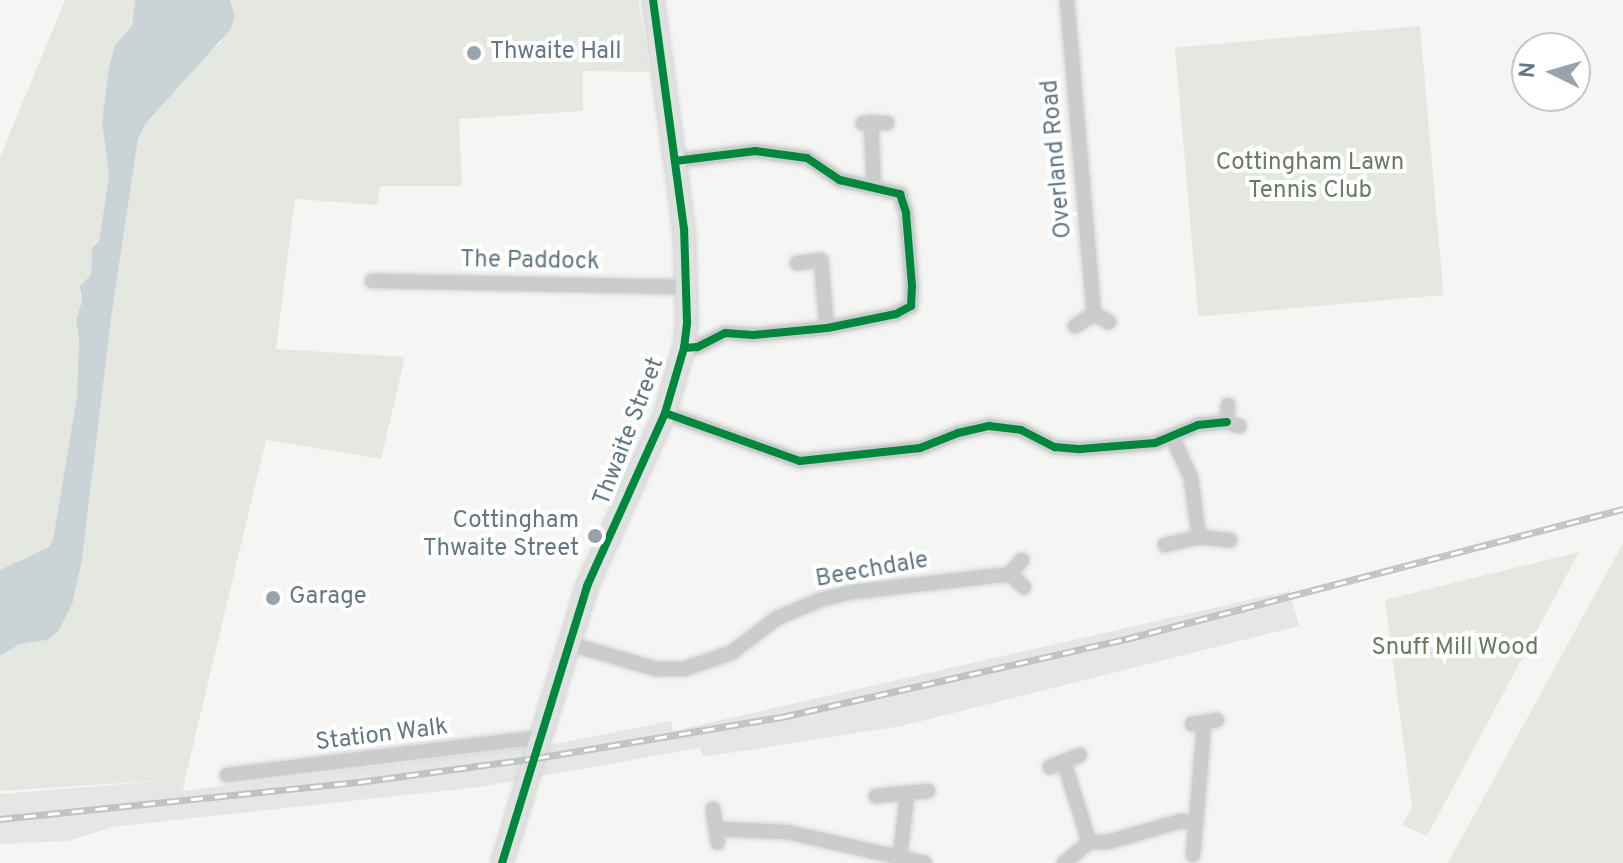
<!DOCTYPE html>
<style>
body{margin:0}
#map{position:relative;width:1623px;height:863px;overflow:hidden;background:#f5f5f3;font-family:Overpass,sans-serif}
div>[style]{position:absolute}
.built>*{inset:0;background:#e5e6e6}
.green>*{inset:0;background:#e4e8e1;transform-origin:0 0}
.water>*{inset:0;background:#cad4d6}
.roads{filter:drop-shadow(0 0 2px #d2d3d4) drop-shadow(0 0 2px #d2d3d4)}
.street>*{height:14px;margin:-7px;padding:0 7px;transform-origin:7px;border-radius:7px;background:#cacccd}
.secondary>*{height:20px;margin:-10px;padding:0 10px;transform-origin:10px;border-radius:10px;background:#dfe0e0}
.rail>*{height:7px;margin-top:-3.5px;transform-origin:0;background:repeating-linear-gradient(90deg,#fff 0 12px,#c0c2c3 0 24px);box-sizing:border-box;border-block:2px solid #c0c2c3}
.cycleway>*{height:8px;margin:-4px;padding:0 4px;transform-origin:4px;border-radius:4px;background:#00873e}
.dots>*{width:22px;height:22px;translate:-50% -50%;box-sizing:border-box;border:4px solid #fff;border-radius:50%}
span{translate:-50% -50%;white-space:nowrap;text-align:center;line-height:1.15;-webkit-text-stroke:8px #fff;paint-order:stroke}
.poi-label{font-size:24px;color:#647884}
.left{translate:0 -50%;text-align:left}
.right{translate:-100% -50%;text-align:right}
.street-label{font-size:24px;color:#647884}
.park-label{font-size:24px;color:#697b63}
.north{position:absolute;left:1511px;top:32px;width:80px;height:80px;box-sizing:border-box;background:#fff;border:2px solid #c1c9ce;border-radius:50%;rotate:275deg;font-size:22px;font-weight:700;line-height:32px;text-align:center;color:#647884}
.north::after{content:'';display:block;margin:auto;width:28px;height:36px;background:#97a4ab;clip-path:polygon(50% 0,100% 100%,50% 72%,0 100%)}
</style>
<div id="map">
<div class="built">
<i style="clip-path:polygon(1289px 591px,1299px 626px,902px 726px,703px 757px,700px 748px,479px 787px,113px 827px,68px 841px,0 844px,0 794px,185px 779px,183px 791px,560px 743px,671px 721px,673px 731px)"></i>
</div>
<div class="green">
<i style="clip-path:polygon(65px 0,135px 0,132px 26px,115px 45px,102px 121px,109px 176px,99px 241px,92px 248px,91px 275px,80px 292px,82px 301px,76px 320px,79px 340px,77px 396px,53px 541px,49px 547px,0 570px,0 157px)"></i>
<i style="clip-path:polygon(230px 0,638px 0,650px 72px,583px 71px,583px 111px,459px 119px,462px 186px,380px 186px,377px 205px,295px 199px,276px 349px,405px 357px,381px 459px,266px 440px,185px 779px,0 791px,0 656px,20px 644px,47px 640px,57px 633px,72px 605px,82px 560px,111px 319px,138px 139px,145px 124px,196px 64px,221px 42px)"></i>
<i style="left:1420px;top:26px;width:270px;height:246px;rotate:85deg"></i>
<i style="clip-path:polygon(1623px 543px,1623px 863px,1448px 863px)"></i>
<i style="clip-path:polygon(1579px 552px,1427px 836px,1402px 825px,1412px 808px,1385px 600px)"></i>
</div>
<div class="water">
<i style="clip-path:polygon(135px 0,230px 0,235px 16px,230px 30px,145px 124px,138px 139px,111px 319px,82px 560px,72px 605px,57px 633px,47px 640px,20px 644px,0 656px,0 570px,49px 547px,53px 540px,77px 396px,79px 340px,76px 320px,82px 301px,80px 286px,91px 275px,92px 248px,99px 241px,109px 176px,102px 121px,109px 68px,115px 45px,132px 26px)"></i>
</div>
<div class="roads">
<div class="street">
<i style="left:1067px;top:0;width:315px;rotate:85.1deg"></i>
<i style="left:871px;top:122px;width:65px;rotate:87.4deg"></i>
<i style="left:863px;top:123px;width:24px"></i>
<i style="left:675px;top:161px;width:81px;rotate:-7.1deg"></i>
<i style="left:755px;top:151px;width:52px;rotate:7.7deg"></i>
<i style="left:807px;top:158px;width:40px;rotate:34deg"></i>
<i style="left:840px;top:180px;width:62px;rotate:13.1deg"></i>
<i style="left:900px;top:194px;width:20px;rotate:72deg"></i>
<i style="left:906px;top:213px;width:73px;rotate:85.3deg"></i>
<i style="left:912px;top:286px;width:20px;rotate:93deg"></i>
<i style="left:911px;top:306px;width:17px;rotate:152deg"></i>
<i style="left:896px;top:314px;width:70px;rotate:168.5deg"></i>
<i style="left:827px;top:328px;width:74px;rotate:174.6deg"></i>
<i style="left:753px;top:335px;width:28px;rotate:-176deg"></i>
<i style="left:725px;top:333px;width:31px;rotate:153deg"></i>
<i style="left:697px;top:347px;width:13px;rotate:176deg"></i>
<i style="left:797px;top:263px;width:24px;rotate:-7deg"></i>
<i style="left:821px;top:260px;width:68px;rotate:85deg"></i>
<i style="left:372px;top:281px;width:315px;rotate:1.1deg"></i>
<i style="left:1075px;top:326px;width:22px;rotate:-32deg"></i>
<i style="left:1094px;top:314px;width:17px;rotate:28deg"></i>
<i style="left:1228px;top:405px;width:17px;rotate:93deg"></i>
<i style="left:1227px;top:422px;width:13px;rotate:18deg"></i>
<i style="left:665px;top:413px;width:143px;rotate:19.6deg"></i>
<i style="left:800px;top:461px;width:121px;rotate:-6.2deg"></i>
<i style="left:920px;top:448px;width:41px;rotate:-21.5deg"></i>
<i style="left:958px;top:433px;width:32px;rotate:-13deg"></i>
<i style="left:989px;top:426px;width:32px;rotate:7deg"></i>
<i style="left:1021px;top:430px;width:38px;rotate:27deg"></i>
<i style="left:1055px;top:447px;width:25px;rotate:5deg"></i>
<i style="left:1080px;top:449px;width:75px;rotate:-4.6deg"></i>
<i style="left:1155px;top:443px;width:47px;rotate:-22.7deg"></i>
<i style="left:1198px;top:425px;width:29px;rotate:-6deg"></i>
<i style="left:1172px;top:436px;width:46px;rotate:65.7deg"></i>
<i style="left:1191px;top:478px;width:60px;rotate:82.3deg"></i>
<i style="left:1165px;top:545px;width:35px;rotate:-13deg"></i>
<i style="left:1199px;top:537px;width:31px;rotate:6deg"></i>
<i style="left:1022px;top:560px;width:18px;rotate:131deg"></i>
<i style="left:1010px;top:574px;width:19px;rotate:43deg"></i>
<i style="left:570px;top:644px;width:90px;rotate:16.2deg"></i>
<i style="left:656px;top:669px;width:28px"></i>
<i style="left:684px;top:669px;width:50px;rotate:-18.8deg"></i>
<i style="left:731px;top:653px;width:58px;rotate:-37.3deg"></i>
<i style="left:777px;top:618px;width:47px;rotate:-22.7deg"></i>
<i style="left:820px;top:600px;width:34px;rotate:-14deg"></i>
<i style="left:853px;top:592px;width:158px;rotate:-6.5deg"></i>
<i style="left:1192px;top:724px;width:25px;rotate:-9deg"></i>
<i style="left:1064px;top:762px;width:84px;rotate:72.6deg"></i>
<i style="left:1050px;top:767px;width:32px;rotate:-22deg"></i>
<i style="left:227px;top:775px;width:317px;rotate:-6.9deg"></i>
<i style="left:876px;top:796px;width:52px;rotate:-5.5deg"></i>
<i style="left:713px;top:809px;width:34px;rotate:82deg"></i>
<i style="left:718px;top:829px;width:69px;rotate:2.5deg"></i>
<i style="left:787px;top:832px;width:141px;rotate:12.7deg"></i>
<i style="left:900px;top:855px;width:59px;rotate:-83.2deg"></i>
<i style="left:1193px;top:855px;width:32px;rotate:-85deg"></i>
<i style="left:1064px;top:863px;width:33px;rotate:-40deg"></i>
<i style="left:1089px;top:842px;width:19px"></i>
<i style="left:1108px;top:842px;width:76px;rotate:-16deg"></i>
<i style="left:1181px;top:821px;width:15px;rotate:8deg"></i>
<i style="left:1196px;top:823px;width:100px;rotate:-85.4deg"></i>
</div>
<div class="secondary">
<i style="left:502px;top:863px;width:290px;rotate:-72.9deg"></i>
<i style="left:587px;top:586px;width:190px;rotate:-65.7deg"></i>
<i style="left:665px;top:413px;width:68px;rotate:-73.7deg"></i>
<i style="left:684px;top:348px;width:26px;rotate:-83deg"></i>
<i style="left:687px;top:322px;width:93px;rotate:-91.8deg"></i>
<i style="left:684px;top:229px;width:231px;rotate:-97.7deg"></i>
</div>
</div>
<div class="rail">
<i style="left:0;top:819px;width:361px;rotate:-5.9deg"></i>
<i style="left:359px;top:782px;width:180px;rotate:-7.7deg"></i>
<i style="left:537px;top:758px;width:248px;rotate:-9.5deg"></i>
<i style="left:782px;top:717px;width:353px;rotate:-12.8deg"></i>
<i style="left:1126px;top:639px;width:514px;rotate:-14.66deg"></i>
</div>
<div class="cycleway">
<i style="left:675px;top:161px;width:81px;rotate:-7.1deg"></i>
<i style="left:755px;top:151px;width:52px;rotate:7.7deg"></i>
<i style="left:807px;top:158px;width:40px;rotate:34deg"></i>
<i style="left:840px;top:180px;width:62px;rotate:13.1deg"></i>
<i style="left:900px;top:194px;width:20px;rotate:72deg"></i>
<i style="left:906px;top:213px;width:73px;rotate:85.3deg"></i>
<i style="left:912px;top:286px;width:20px;rotate:93deg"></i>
<i style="left:911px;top:306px;width:17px;rotate:152deg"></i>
<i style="left:896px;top:314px;width:70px;rotate:168.5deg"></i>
<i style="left:827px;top:328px;width:74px;rotate:174.6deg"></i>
<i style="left:753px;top:335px;width:28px;rotate:-176deg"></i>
<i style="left:725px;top:333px;width:31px;rotate:153deg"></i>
<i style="left:697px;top:347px;width:13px;rotate:176deg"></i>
<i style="left:665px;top:413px;width:143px;rotate:19.6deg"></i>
<i style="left:800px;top:461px;width:121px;rotate:-6.2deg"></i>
<i style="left:920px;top:448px;width:41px;rotate:-21.5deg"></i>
<i style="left:958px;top:433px;width:32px;rotate:-13deg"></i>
<i style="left:989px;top:426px;width:32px;rotate:7deg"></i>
<i style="left:1021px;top:430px;width:38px;rotate:27deg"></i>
<i style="left:1055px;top:447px;width:25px;rotate:5deg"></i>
<i style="left:1080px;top:449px;width:75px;rotate:-4.6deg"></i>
<i style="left:1155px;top:443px;width:47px;rotate:-22.7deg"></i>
<i style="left:1198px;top:425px;width:29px;rotate:-6deg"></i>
<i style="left:502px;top:863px;width:290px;rotate:-72.9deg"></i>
<i style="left:587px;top:586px;width:190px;rotate:-65.7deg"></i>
<i style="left:665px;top:413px;width:68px;rotate:-73.7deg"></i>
<i style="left:684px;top:348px;width:26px;rotate:-83deg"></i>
<i style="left:687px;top:322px;width:93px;rotate:-91.8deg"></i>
<i style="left:684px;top:229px;width:231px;rotate:-97.7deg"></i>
</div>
<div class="dots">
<i style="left:474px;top:53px;background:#97a4ab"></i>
<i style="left:595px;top:536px;background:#97a4ab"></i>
<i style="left:273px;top:598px;background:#97a4ab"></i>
</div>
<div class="poi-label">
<span class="left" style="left:490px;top:53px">Thwaite Hall</span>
<span class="right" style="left:579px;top:536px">Cottingham<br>Thwaite Street</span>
<span class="left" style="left:289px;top:598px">Garage</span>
</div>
<div class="street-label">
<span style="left:1058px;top:159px;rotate:-95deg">Overland Road</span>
<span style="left:530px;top:262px;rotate:1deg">The Paddock</span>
<span style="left:630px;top:432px;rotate:-69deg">Thwaite Street</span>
<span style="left:872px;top:571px;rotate:-10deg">Beechdale</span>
<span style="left:382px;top:736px;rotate:-7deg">Station Walk</span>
</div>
<div class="park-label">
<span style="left:1310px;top:178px">Cottingham Lawn<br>Tennis Club</span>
<span style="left:1455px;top:649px">Snuff Mill Wood</span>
</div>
<div class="north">N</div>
</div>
